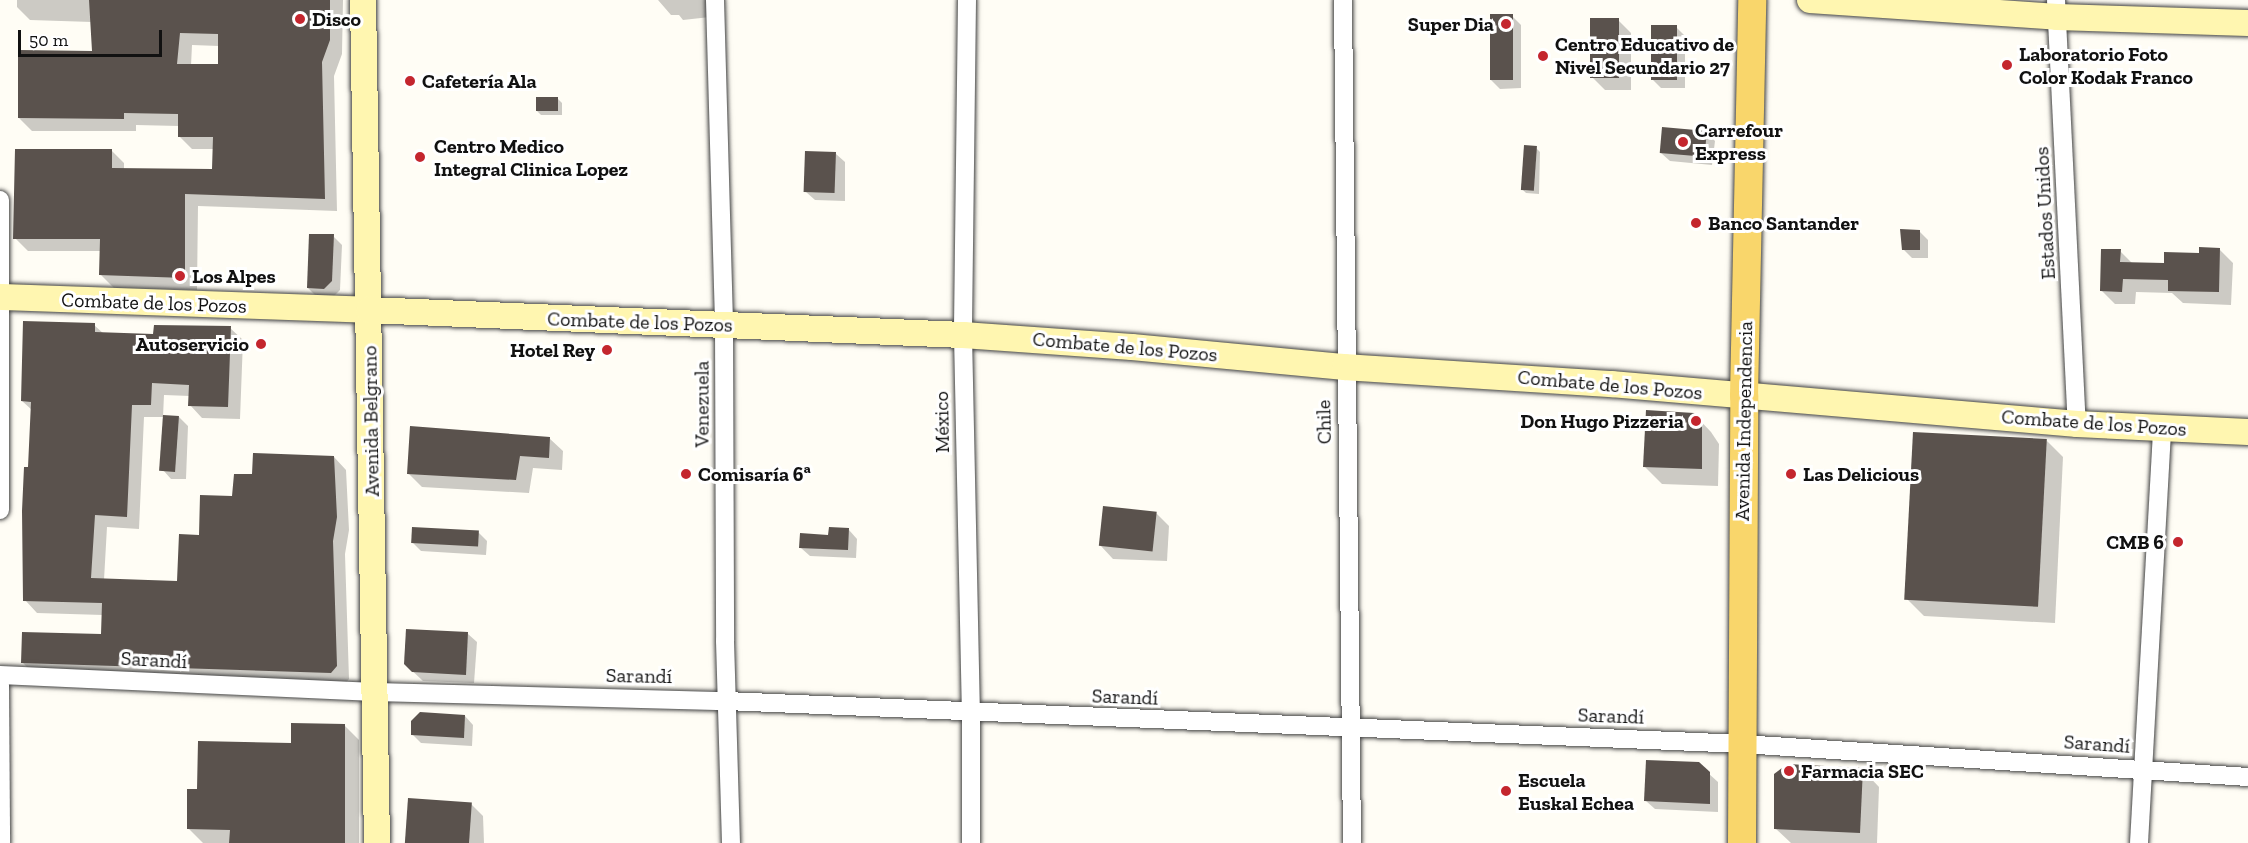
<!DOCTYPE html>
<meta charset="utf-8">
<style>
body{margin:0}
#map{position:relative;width:2248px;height:843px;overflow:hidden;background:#fffdf5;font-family:"Zilla Slab",serif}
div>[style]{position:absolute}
.shadow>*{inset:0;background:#0003}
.building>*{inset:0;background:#5a524d;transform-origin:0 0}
.roads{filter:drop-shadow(0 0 2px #444) drop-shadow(0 0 2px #444)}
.street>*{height:18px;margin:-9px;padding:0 9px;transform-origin:9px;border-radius:9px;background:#fff}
.secondary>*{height:26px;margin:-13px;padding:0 13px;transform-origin:13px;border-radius:13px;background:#fff6b0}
.primary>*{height:28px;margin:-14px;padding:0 14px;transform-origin:14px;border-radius:14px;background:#f9d66b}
.dots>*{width:16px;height:16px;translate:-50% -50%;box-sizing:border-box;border:3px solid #fff;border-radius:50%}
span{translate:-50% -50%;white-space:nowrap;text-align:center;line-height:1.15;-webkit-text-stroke:6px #fff;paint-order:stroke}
.poi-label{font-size:20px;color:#111;font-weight:700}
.left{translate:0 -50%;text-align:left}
.right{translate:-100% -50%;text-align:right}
.street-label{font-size:20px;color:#111}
.scale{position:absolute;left:18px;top:30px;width:144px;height:27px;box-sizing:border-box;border:3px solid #111;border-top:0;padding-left:8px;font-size:18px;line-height:21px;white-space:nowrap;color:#111;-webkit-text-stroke:4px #fff;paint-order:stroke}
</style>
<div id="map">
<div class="shadow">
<i style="clip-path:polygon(evenodd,17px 0,343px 0,342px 54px,334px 76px,337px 211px,198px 206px,197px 290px,114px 288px,101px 275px,101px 251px,28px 251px,15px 238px,111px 150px,124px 163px,124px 169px,214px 171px,214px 149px,192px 149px,179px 136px,179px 126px,136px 125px,136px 131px,32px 131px,19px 118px,93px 52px,92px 22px,30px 20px,17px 7px,17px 0,192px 45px,219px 46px,219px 66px,191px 66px,192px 45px)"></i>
<i style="clip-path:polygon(658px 0,710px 0,710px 17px,683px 20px,679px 15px,671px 15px)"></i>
<i style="clip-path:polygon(1512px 16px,1521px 25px,1521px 88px,1500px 89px,1491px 80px)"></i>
<i style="clip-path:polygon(1618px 20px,1631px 33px,1631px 90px,1605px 90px,1592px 77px)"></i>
<i style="clip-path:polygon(1676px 27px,1685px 36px,1685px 88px,1661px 88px,1652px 79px)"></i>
<i style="clip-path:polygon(558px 99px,562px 103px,562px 115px,541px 115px,537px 111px)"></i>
<i style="clip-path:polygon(1706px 132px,1715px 141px,1712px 165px,1670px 161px,1661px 153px)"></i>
<i style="clip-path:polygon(1536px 148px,1540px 152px,1539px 194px,1526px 193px,1522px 189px)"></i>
<i style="clip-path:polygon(836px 154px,845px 162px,845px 201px,815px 200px,806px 192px)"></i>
<i style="clip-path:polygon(1919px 231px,1928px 240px,1928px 258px,1912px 258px,1903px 249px)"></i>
<i style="clip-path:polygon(333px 236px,342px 245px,340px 290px,333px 297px,317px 297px,308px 288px)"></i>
<i style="clip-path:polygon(2220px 250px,2233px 263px,2231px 305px,2183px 303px,2172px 293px,2136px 292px,2135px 304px,2115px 304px,2101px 290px,2120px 251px,2133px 264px,2165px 265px)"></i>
<i style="clip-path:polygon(94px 325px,104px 334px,155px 336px,230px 328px,243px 340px,240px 419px,202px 418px,190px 405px,190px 396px,164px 395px,163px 417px,179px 417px,188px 426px,186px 479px,171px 479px,163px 470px,165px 417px,144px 417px,139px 529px,107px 527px,104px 580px,178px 582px,201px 537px,253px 475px,334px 457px,346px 470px,349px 530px,345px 554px,349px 679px,344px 685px,35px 675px,23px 663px,103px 636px,103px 615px,37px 613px,25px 600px,32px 410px,22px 401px)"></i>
<i style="clip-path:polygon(1694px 414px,1711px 432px,1719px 444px,1718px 486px,1662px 484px,1644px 466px)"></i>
<i style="clip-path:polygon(549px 438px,563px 451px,562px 470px,533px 468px,529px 493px,422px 487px,409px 474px)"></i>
<i style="clip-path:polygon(2046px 440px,2063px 457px,2055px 623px,1924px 616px,1907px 599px)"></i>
<i style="clip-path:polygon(1156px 513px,1169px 526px,1167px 561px,1113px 559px,1100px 545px)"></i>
<i style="clip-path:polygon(849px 530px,857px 539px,856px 558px,810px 556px,801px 548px)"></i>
<i style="clip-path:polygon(478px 532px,487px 541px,486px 555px,421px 551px,412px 542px)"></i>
<i style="clip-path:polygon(468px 634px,477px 642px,474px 683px,423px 681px,405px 664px)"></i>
<i style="clip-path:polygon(465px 716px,473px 725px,472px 746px,421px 743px,412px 734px)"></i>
<i style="clip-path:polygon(344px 725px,359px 740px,359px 843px,203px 843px,188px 828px,199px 790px,292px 744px)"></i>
<i style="clip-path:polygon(1698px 764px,1718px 782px,1718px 812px,1655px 809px,1646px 801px)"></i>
<i style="clip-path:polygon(1862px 769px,1879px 787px,1877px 843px,1791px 843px,1775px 828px)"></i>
<i style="clip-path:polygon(471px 804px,483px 816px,484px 843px,410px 843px)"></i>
</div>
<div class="building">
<i style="clip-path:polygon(evenodd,89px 0,330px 0,330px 40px,322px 62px,325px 199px,185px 194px,185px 278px,99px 275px,100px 239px,13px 239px,15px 149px,112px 149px,112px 168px,212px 169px,213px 137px,178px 137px,178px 114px,124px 113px,124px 119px,18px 118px,18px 50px,92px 51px,89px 0,180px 33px,218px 34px,218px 64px,177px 64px,180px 33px)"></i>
<i style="left:1513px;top:14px;width:66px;height:23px;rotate:90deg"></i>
<i style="left:1590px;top:18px;width:29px;height:60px"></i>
<i style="left:1651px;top:25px;width:26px;height:55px"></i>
<i style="left:536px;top:97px;width:22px;height:14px"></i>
<i style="left:1662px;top:127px;width:45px;height:26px;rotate:5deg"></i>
<i style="left:1524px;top:145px;width:13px;height:45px;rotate:4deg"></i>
<i style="left:805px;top:151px;width:31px;height:41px;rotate:2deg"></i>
<i style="clip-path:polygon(1900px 229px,1920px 230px,1920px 250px,1902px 250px)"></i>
<i style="clip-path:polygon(309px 234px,334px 234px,332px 281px,324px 289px,307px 288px)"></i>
<i style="clip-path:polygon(2199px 247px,2220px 248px,2219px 292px,2168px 291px,2168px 280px,2123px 279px,2122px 292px,2100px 291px,2101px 249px,2121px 249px,2120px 262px,2164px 263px,2164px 252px,2199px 253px)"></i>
<i style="clip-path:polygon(23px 321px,95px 323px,95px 332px,153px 334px,154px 325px,231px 326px,228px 407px,188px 406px,189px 385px,152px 383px,151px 405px,132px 405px,127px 517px,95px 515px,91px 578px,177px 581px,179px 534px,199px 535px,200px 495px,232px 496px,234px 474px,252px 474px,253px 453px,334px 456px,337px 517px,333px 541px,337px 666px,331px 673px,21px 663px,22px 632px,101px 634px,102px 603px,23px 601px,22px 511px,24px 467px,28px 467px,31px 402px,21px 401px)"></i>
<i style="clip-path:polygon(1646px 410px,1694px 413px,1702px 426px,1702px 469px,1643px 467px)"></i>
<i style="left:163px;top:415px;width:16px;height:56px;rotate:4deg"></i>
<i style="clip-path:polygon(410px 426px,550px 437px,549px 458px,520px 456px,516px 480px,407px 474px)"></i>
<i style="left:1913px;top:432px;width:134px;height:168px;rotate:3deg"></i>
<i style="left:1103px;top:506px;width:54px;height:40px;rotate:6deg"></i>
<i style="left:412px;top:527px;width:67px;height:16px;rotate:3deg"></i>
<i style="clip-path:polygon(829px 527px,849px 528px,848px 550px,799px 548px,800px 533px,828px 535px)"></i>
<i style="clip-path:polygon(406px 629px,468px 632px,466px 675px,412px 672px,404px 664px)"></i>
<i style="clip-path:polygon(420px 712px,465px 715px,464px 738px,411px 735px,411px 721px)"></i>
<i style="clip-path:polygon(291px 723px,345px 724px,345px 843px,229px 843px,230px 830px,187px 829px,187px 789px,197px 789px,198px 741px,291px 743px)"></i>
<i style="clip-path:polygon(1646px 760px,1699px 762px,1710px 772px,1710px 804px,1644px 801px)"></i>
<i style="clip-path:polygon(1787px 764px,1863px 768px,1860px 833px,1774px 829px,1774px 774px)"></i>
<i style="left:408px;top:798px;width:64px;height:45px;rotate:4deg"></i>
</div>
<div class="roads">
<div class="street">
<i style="left:715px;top:0;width:325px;rotate:88.4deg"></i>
<i style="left:724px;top:325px;width:316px;rotate:89.8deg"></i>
<i style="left:725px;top:641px;width:202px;rotate:88.3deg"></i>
<i style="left:967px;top:0;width:335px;rotate:90.7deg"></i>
<i style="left:963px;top:335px;width:378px;rotate:88.8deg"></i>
<i style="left:971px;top:713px;width:130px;rotate:90deg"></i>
<i style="left:1343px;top:0;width:843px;rotate:89.39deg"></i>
<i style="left:2056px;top:0;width:425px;rotate:87.2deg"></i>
<i style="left:0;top:200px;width:310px;rotate:90deg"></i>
<i style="left:0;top:675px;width:375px;rotate:2.6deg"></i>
<i style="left:375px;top:692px;width:351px;rotate:1.5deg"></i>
<i style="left:726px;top:701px;width:1017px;rotate:2.42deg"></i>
<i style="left:1742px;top:744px;width:507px;rotate:3.73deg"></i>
<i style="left:0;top:685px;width:158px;rotate:89.6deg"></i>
<i style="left:2139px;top:843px;width:416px;rotate:-86.8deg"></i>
</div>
<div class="secondary">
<i style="left:363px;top:0;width:843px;rotate:89.05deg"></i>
<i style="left:1810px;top:0;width:248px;rotate:3.9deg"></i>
<i style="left:2057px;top:17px;width:191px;rotate:1.8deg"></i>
<i style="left:0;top:297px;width:369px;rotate:2deg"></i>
<i style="left:369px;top:310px;width:595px;rotate:2.41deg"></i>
<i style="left:963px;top:335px;width:169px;rotate:4.1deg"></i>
<i style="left:1132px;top:347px;width:214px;rotate:5.4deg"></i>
<i style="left:1345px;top:367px;width:267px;rotate:3.7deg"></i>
<i style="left:1611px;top:384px;width:468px;rotate:4.9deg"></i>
<i style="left:2077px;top:424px;width:171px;rotate:2.7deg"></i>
</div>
<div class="primary">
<i style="left:1742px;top:843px;width:447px;rotate:-89.7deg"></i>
<i style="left:1744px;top:396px;width:396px;rotate:-88.8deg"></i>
</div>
</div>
<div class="dots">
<i style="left:300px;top:19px;background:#c4262e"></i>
<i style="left:1506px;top:24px;background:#c4262e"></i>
<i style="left:1543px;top:56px;background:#c4262e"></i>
<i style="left:2007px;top:65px;background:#c4262e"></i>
<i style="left:410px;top:81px;background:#c4262e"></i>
<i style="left:1683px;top:142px;background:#c4262e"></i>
<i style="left:420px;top:157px;background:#c4262e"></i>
<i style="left:1696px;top:223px;background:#c4262e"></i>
<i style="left:180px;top:276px;background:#c4262e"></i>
<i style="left:261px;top:344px;background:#c4262e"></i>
<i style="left:607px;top:350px;background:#c4262e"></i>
<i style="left:1696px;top:421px;background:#c4262e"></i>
<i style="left:686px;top:474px;background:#c4262e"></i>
<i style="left:1791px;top:474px;background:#c4262e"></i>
<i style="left:2178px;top:542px;background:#c4262e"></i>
<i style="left:1789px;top:771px;background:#c4262e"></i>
<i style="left:1506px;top:791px;background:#c4262e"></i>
</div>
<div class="poi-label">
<span class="left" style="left:312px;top:19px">Disco</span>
<span class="right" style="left:1494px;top:24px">Super Dia</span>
<span class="left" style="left:1555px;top:56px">Centro Educativo de<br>Nivel Secundario 27</span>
<span class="left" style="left:2019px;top:66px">Laboratorio Foto<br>Color Kodak Franco</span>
<span class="left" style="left:422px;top:81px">Cafetería Ala</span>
<span class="left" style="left:1695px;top:142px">Carrefour<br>Express</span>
<span class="left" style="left:434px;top:158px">Centro Medico<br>Integral Clinica Lopez</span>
<span class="left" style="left:1708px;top:223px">Banco Santander</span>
<span class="left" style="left:192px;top:276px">Los Alpes</span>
<span class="right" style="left:249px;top:344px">Autoservicio</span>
<span class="right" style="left:595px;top:350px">Hotel Rey</span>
<span class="right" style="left:1684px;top:421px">Don Hugo Pizzeria</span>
<span class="left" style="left:698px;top:474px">Comisaría 6ª</span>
<span class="left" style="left:1803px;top:474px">Las Delicious</span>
<span class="right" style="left:2164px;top:542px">CMB 6</span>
<span class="left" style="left:1801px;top:771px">Farmacia SEC</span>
<span class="left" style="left:1518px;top:792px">Escuela<br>Euskal Echea</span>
</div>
<div class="street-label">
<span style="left:2045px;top:213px;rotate:-93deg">Estados Unidos</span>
<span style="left:154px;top:303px;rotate:2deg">Combate de los Pozos</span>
<span style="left:640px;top:322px;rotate:2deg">Combate de los Pozos</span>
<span style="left:1125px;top:347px;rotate:5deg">Combate de los Pozos</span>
<span style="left:1610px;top:385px;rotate:5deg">Combate de los Pozos</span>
<span style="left:702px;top:404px;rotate:-90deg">Venezuela</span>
<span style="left:371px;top:421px;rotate:-91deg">Avenida Belgrano</span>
<span style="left:1744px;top:421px;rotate:-89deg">Avenida Independencia</span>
<span style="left:942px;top:422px;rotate:-91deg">México</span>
<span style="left:1324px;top:422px;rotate:-91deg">Chile</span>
<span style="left:2094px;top:423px;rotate:4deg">Combate de los Pozos</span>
<span style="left:154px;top:660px;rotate:3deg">Sarandí</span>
<span style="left:639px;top:676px;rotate:1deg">Sarandí</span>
<span style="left:1125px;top:697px;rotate:2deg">Sarandí</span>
<span style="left:1611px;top:716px;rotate:2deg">Sarandí</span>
<span style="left:2097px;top:744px;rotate:4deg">Sarandí</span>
</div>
<div class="scale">50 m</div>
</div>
